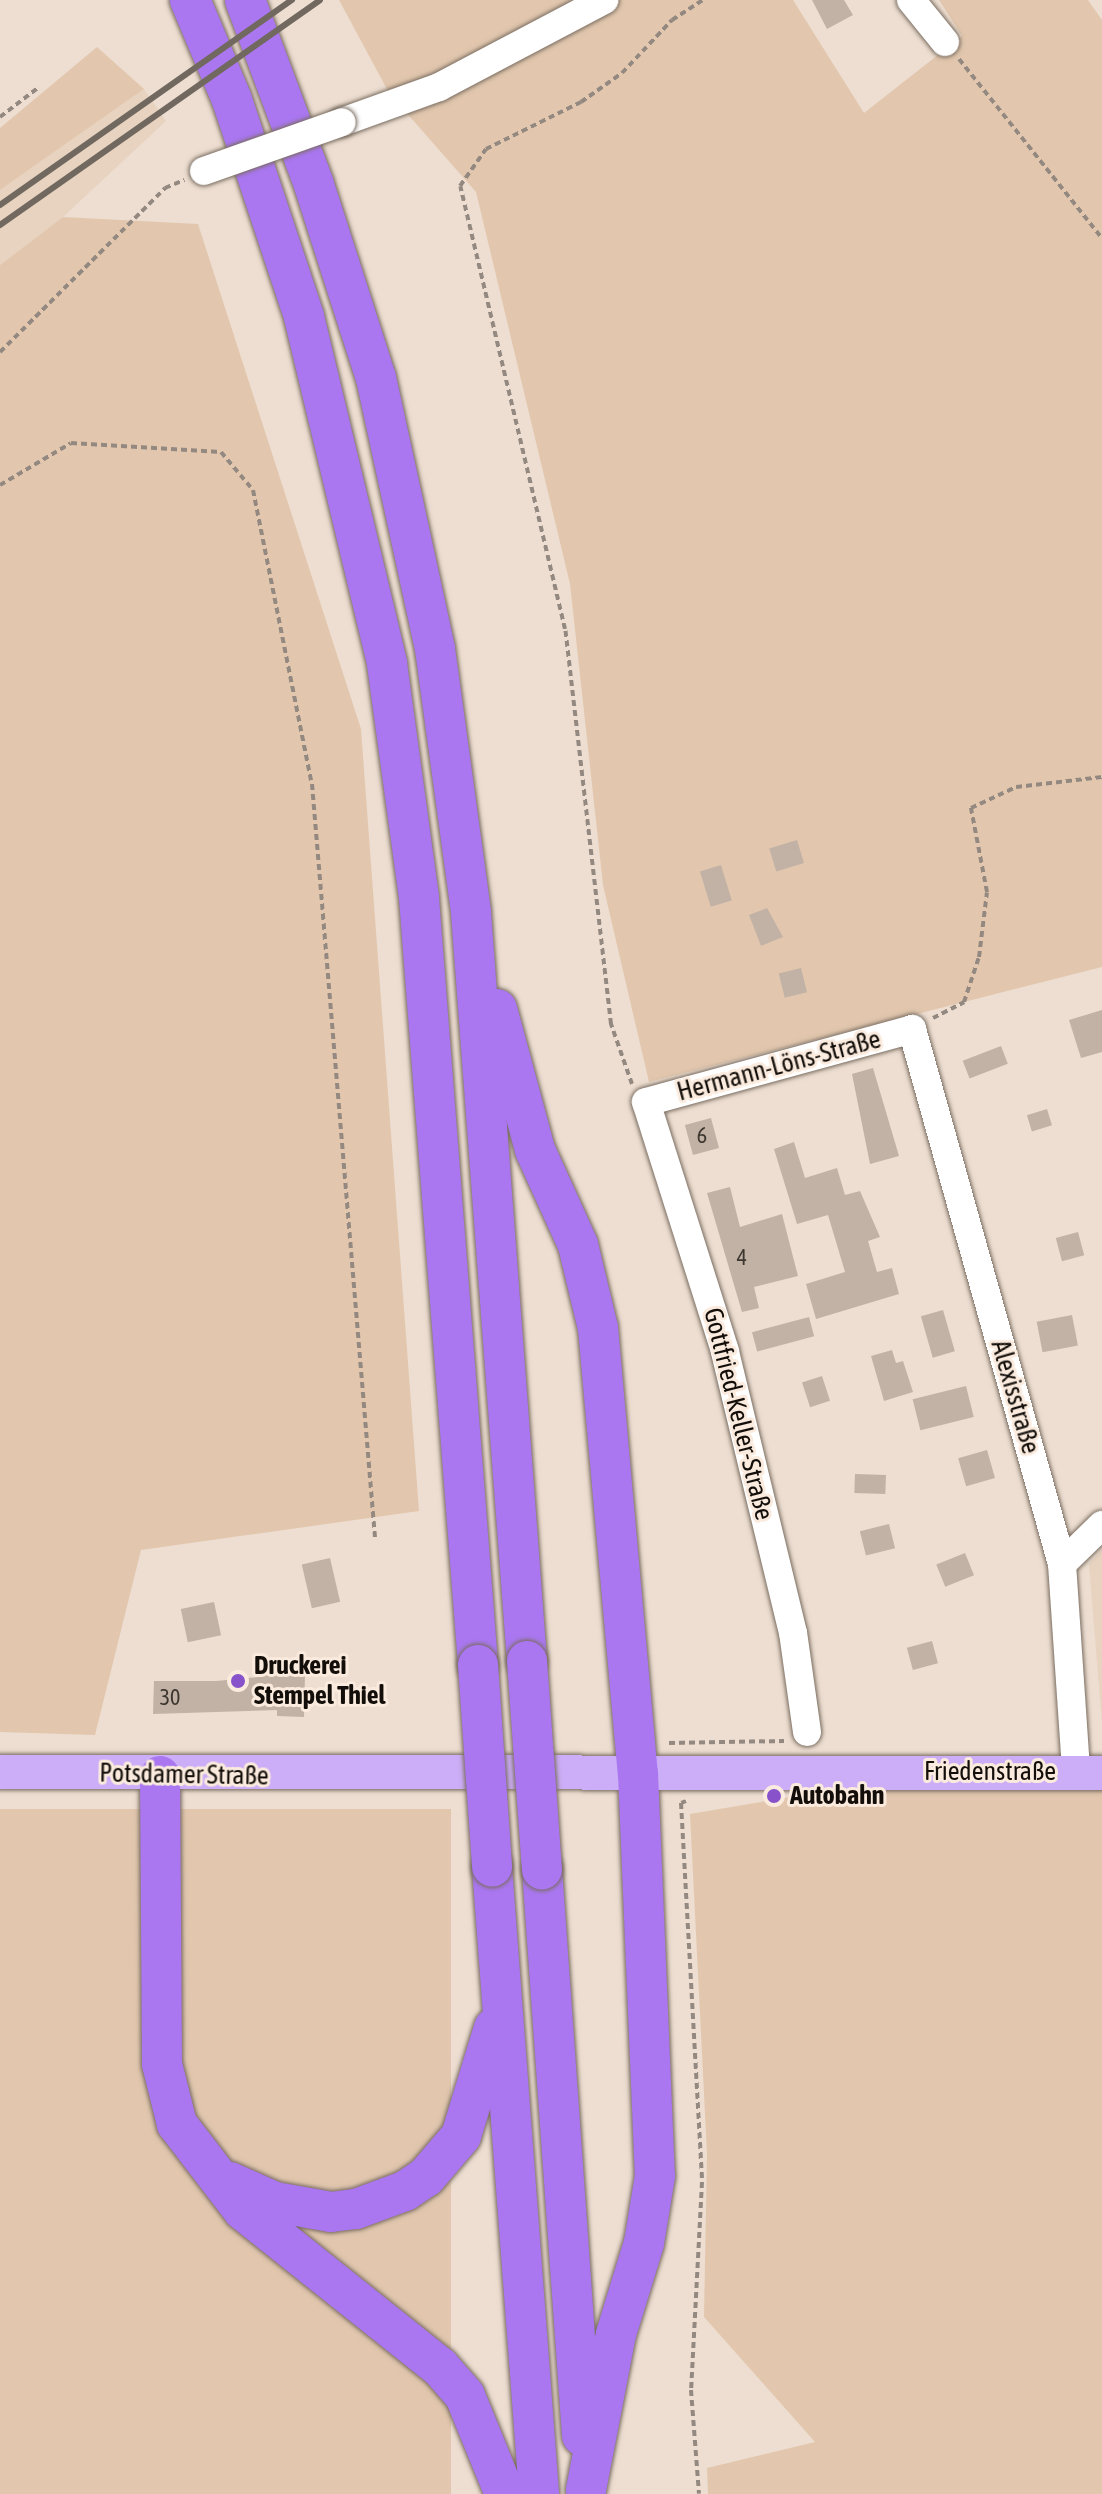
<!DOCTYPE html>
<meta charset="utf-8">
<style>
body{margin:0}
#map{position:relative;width:1102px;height:2494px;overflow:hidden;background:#edded1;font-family:"Asap Condensed",sans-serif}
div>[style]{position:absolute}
.built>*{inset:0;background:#e7d3bf}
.green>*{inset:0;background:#e2c7ae;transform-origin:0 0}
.building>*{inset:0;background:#c1b2a5;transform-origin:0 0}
.path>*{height:4px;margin-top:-2px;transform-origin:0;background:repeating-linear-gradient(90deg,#948980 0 6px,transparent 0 10px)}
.roads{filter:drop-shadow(0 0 2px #7a6d61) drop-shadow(0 0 2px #7a6d61)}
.minor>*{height:28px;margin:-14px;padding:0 14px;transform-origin:14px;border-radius:14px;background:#fff}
.major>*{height:34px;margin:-17px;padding:0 17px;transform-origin:17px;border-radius:17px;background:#ccadf7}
.highway>*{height:40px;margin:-20px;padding:0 20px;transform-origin:20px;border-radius:20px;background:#aa77f1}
.rail>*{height:6px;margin:-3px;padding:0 3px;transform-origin:3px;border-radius:3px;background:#71685f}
.bridges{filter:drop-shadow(0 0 2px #7a6d61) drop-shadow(0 0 2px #7a6d61)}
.minor-bridge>*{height:28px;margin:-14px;padding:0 14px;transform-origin:14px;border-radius:14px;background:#fff}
.highway-bridge>*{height:40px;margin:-20px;padding:0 20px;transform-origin:20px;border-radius:20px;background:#aa77f1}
.dots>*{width:22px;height:22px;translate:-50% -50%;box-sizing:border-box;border:4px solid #faebde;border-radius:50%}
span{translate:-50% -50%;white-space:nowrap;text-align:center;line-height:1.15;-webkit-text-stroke:6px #faebde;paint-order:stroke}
.number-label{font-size:22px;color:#3e3730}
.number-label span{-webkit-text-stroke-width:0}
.street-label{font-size:26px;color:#130e09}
.poi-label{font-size:26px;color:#130e09;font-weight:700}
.left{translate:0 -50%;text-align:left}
</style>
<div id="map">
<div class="built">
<i style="clip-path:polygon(144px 89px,166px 121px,63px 217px,0 265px,0 190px)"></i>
<i style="clip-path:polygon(1102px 1550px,1102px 1723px,1089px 1564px)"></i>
</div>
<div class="green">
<i style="clip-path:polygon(339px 0,793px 0,864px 113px,962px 36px,939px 0,1088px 0,1102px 20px,1102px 967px,649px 1082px,603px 885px,570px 584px,476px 192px,389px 93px)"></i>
<i style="clip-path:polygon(97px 47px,144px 89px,0 190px,0 128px)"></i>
<i style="clip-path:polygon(63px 217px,198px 224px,361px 729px,419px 1511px,141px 1550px,95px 1735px,0 1732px,0 265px)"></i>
<i style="clip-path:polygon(885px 1781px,1102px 1789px,1102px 2494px,708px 2494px,707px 2468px,815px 2442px,704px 2317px,707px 2154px,690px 1814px)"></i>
<i style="left:0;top:1809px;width:451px;height:685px"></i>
</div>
<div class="building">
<i style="clip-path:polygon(812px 0,844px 0,853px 15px,827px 29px)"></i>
<i style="left:797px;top:840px;width:24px;height:29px;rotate:73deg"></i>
<i style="left:721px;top:865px;width:37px;height:22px;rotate:73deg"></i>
<i style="clip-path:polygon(767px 908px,783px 937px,761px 946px,749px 915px)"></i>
<i style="left:801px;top:968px;width:25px;height:23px;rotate:76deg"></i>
<i style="clip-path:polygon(1102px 1010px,1102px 1052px,1081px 1058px,1069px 1020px)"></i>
<i style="left:1001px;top:1046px;width:19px;height:41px;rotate:69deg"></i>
<i style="clip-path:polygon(873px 1068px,899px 1156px,870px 1164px,852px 1074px)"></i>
<i style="left:1047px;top:1109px;width:17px;height:21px;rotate:73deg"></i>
<i style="left:711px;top:1118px;width:31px;height:27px;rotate:75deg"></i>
<i style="clip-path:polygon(794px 1142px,805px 1178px,837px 1168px,845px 1195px,860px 1191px,880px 1237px,868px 1241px,877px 1272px,892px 1268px,899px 1294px,816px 1319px,806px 1284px,845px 1272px,828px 1215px,797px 1224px,774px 1149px)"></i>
<i style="clip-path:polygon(730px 1187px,740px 1227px,782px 1214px,798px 1276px,754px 1287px,759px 1308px,742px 1312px,707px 1193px)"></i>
<i style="left:1078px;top:1232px;width:24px;height:23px;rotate:75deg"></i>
<i style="left:943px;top:1310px;width:43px;height:23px;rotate:74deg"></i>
<i style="left:1072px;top:1315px;width:31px;height:36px;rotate:79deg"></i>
<i style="left:809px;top:1317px;width:20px;height:59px;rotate:75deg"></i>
<i style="clip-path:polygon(892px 1350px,896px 1363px,903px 1361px,913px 1392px,884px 1401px,871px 1356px)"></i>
<i style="left:822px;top:1376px;width:26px;height:21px;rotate:72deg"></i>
<i style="left:966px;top:1386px;width:32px;height:55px;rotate:76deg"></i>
<i style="left:987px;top:1450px;width:29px;height:30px;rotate:74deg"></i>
<i style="left:855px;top:1474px;width:31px;height:19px;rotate:2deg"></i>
<i style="left:889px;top:1524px;width:25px;height:30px;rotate:76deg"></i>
<i style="left:965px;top:1553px;width:24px;height:31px;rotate:68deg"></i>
<i style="left:330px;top:1558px;width:45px;height:29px;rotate:77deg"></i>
<i style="left:214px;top:1602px;width:34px;height:34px;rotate:78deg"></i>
<i style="left:932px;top:1641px;width:23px;height:26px;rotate:75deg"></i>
<i style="clip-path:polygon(258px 1673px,305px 1674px,304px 1717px,277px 1716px,277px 1710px,153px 1714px,154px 1681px,216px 1681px,258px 1677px)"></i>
</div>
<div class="path">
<i style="left:959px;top:59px;width:229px;rotate:51.4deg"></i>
<i style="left:0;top:117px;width:49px;rotate:-37.6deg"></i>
<i style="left:0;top:352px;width:233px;rotate:-44.8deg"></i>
<i style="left:165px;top:188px;width:21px;rotate:-23deg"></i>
<i style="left:0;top:485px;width:82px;rotate:-30.6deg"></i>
<i style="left:71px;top:443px;width:150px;rotate:3.4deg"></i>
<i style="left:221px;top:452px;width:50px;rotate:49.9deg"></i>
<i style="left:253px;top:490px;width:300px;rotate:78.7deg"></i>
<i style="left:312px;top:784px;width:757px;rotate:85.22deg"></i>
<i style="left:933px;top:1018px;width:35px;rotate:-27deg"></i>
<i style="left:964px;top:1002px;width:47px;rotate:-71.6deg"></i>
<i style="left:979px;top:957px;width:65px;rotate:-83deg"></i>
<i style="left:987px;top:892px;width:86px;rotate:-100.8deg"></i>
<i style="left:971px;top:808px;width:50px;rotate:-25deg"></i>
<i style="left:1016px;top:787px;width:87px;rotate:-6.6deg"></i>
<i style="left:632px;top:1084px;width:64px;rotate:-109.3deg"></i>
<i style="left:611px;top:1024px;width:398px;rotate:-96.6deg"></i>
<i style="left:565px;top:629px;width:455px;rotate:-103.3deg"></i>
<i style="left:460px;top:186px;width:45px;rotate:-54.9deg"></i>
<i style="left:486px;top:149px;width:106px;rotate:-26.3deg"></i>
<i style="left:581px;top:102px;width:50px;rotate:-35.3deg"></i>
<i style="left:622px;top:73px;width:73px;rotate:-46.7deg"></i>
<i style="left:672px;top:20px;width:37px;rotate:-33deg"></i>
<i style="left:669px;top:1743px;width:115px;rotate:-1deg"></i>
<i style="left:686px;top:1801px;width:5px;rotate:158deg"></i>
<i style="left:681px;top:1803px;width:380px;rotate:86.8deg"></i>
<i style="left:702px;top:2182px;width:208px;rotate:93deg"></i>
<i style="left:691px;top:2390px;width:104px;rotate:85.6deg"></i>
</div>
<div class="roads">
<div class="minor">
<i style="left:911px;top:0;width:54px;rotate:51deg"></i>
<i style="left:342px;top:122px;width:103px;rotate:-19.8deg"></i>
<i style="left:439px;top:87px;width:187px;rotate:-27.8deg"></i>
<i style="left:1062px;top:1564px;width:56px;rotate:-44.3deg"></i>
<i style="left:807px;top:1732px;width:100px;rotate:-98deg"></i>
<i style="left:793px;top:1633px;width:290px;rotate:-103.6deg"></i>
<i style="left:725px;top:1351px;width:261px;rotate:-107.6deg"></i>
<i style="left:646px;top:1102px;width:276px;rotate:-15.3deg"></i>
<i style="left:912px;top:1029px;width:556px;rotate:74.34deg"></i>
<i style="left:1062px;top:1564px;width:208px;rotate:86.1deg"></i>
</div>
<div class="major">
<i style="left:0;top:1772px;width:1102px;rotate:0.05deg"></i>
</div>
<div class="highway">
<i style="left:190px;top:0;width:108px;rotate:67.2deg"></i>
<i style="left:232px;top:100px;width:229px;rotate:71.6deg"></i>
<i style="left:304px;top:317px;width:357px;rotate:76.5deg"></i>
<i style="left:387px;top:664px;width:236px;rotate:82.2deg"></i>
<i style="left:419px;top:898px;width:769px;rotate:85.6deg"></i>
<i style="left:245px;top:0;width:197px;rotate:69.5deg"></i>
<i style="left:314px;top:185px;width:203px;rotate:72.2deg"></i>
<i style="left:376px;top:378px;width:277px;rotate:77.7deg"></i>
<i style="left:435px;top:649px;width:266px;rotate:82.2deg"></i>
<i style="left:471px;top:913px;width:750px;rotate:85.72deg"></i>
<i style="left:497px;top:1009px;width:146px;rotate:74.9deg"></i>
<i style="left:535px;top:1150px;width:104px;rotate:65.6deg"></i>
<i style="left:578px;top:1245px;width:85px;rotate:76.5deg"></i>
<i style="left:598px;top:1328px;width:447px;rotate:84.9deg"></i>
<i style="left:638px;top:1773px;width:403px;rotate:87.6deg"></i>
<i style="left:655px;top:2176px;width:68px;rotate:99.3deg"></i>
<i style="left:644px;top:2243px;width:95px;rotate:107.1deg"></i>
<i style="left:616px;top:2334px;width:159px;rotate:100.9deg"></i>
<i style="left:160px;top:1776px;width:288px;rotate:89.6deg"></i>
<i style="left:162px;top:2064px;width:62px;rotate:76deg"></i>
<i style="left:177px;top:2124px;width:108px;rotate:52.5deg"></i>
<i style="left:243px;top:2210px;width:252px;rotate:38.6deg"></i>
<i style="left:440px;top:2367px;width:38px;rotate:49deg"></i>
<i style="left:465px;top:2396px;width:106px;rotate:67.8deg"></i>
<i style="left:492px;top:1867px;width:629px;rotate:85.71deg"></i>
<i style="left:542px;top:1869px;width:568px;rotate:85.96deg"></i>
<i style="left:230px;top:2182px;width:49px;rotate:24deg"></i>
<i style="left:275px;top:2202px;width:57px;rotate:10.1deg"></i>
<i style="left:331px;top:2212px;width:25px;rotate:-7deg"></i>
<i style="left:356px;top:2209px;width:52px;rotate:-20.2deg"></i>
<i style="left:405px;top:2191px;width:25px;rotate:-34deg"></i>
<i style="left:426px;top:2177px;width:54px;rotate:-49.5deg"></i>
<i style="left:461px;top:2136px;width:113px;rotate:-73deg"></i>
</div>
</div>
<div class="rail">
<i style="left:0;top:205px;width:357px;rotate:-35.1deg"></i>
<i style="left:0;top:225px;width:391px;rotate:-35.1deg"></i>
</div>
<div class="bridges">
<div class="minor-bridge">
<i style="left:204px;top:171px;width:146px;rotate:-19.5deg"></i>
</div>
<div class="highway-bridge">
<i style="left:527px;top:1661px;width:209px;rotate:85.9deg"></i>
<i style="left:478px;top:1665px;width:202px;rotate:86deg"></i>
</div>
</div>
<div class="dots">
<i style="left:238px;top:1681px;background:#8752ca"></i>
<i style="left:774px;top:1796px;background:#8752ca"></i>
</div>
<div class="number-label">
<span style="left:702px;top:1136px">6</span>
<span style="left:742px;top:1258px">4</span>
<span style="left:170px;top:1698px">30</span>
</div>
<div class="street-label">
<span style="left:779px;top:1066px;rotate:-15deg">Hermann-Löns-Straße</span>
<span style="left:1015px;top:1397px;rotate:74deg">Alexisstraße</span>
<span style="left:738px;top:1414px;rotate:76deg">Gottfried-Keller-Straße</span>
<span style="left:990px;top:1772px">Friedenstraße</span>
<span style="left:184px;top:1775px;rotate:1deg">Potsdamer Straße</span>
</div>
<div class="poi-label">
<span class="left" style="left:254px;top:1681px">Druckerei<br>Stempel Thiel</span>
<span class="left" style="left:790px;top:1796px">Autobahn</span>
</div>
</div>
